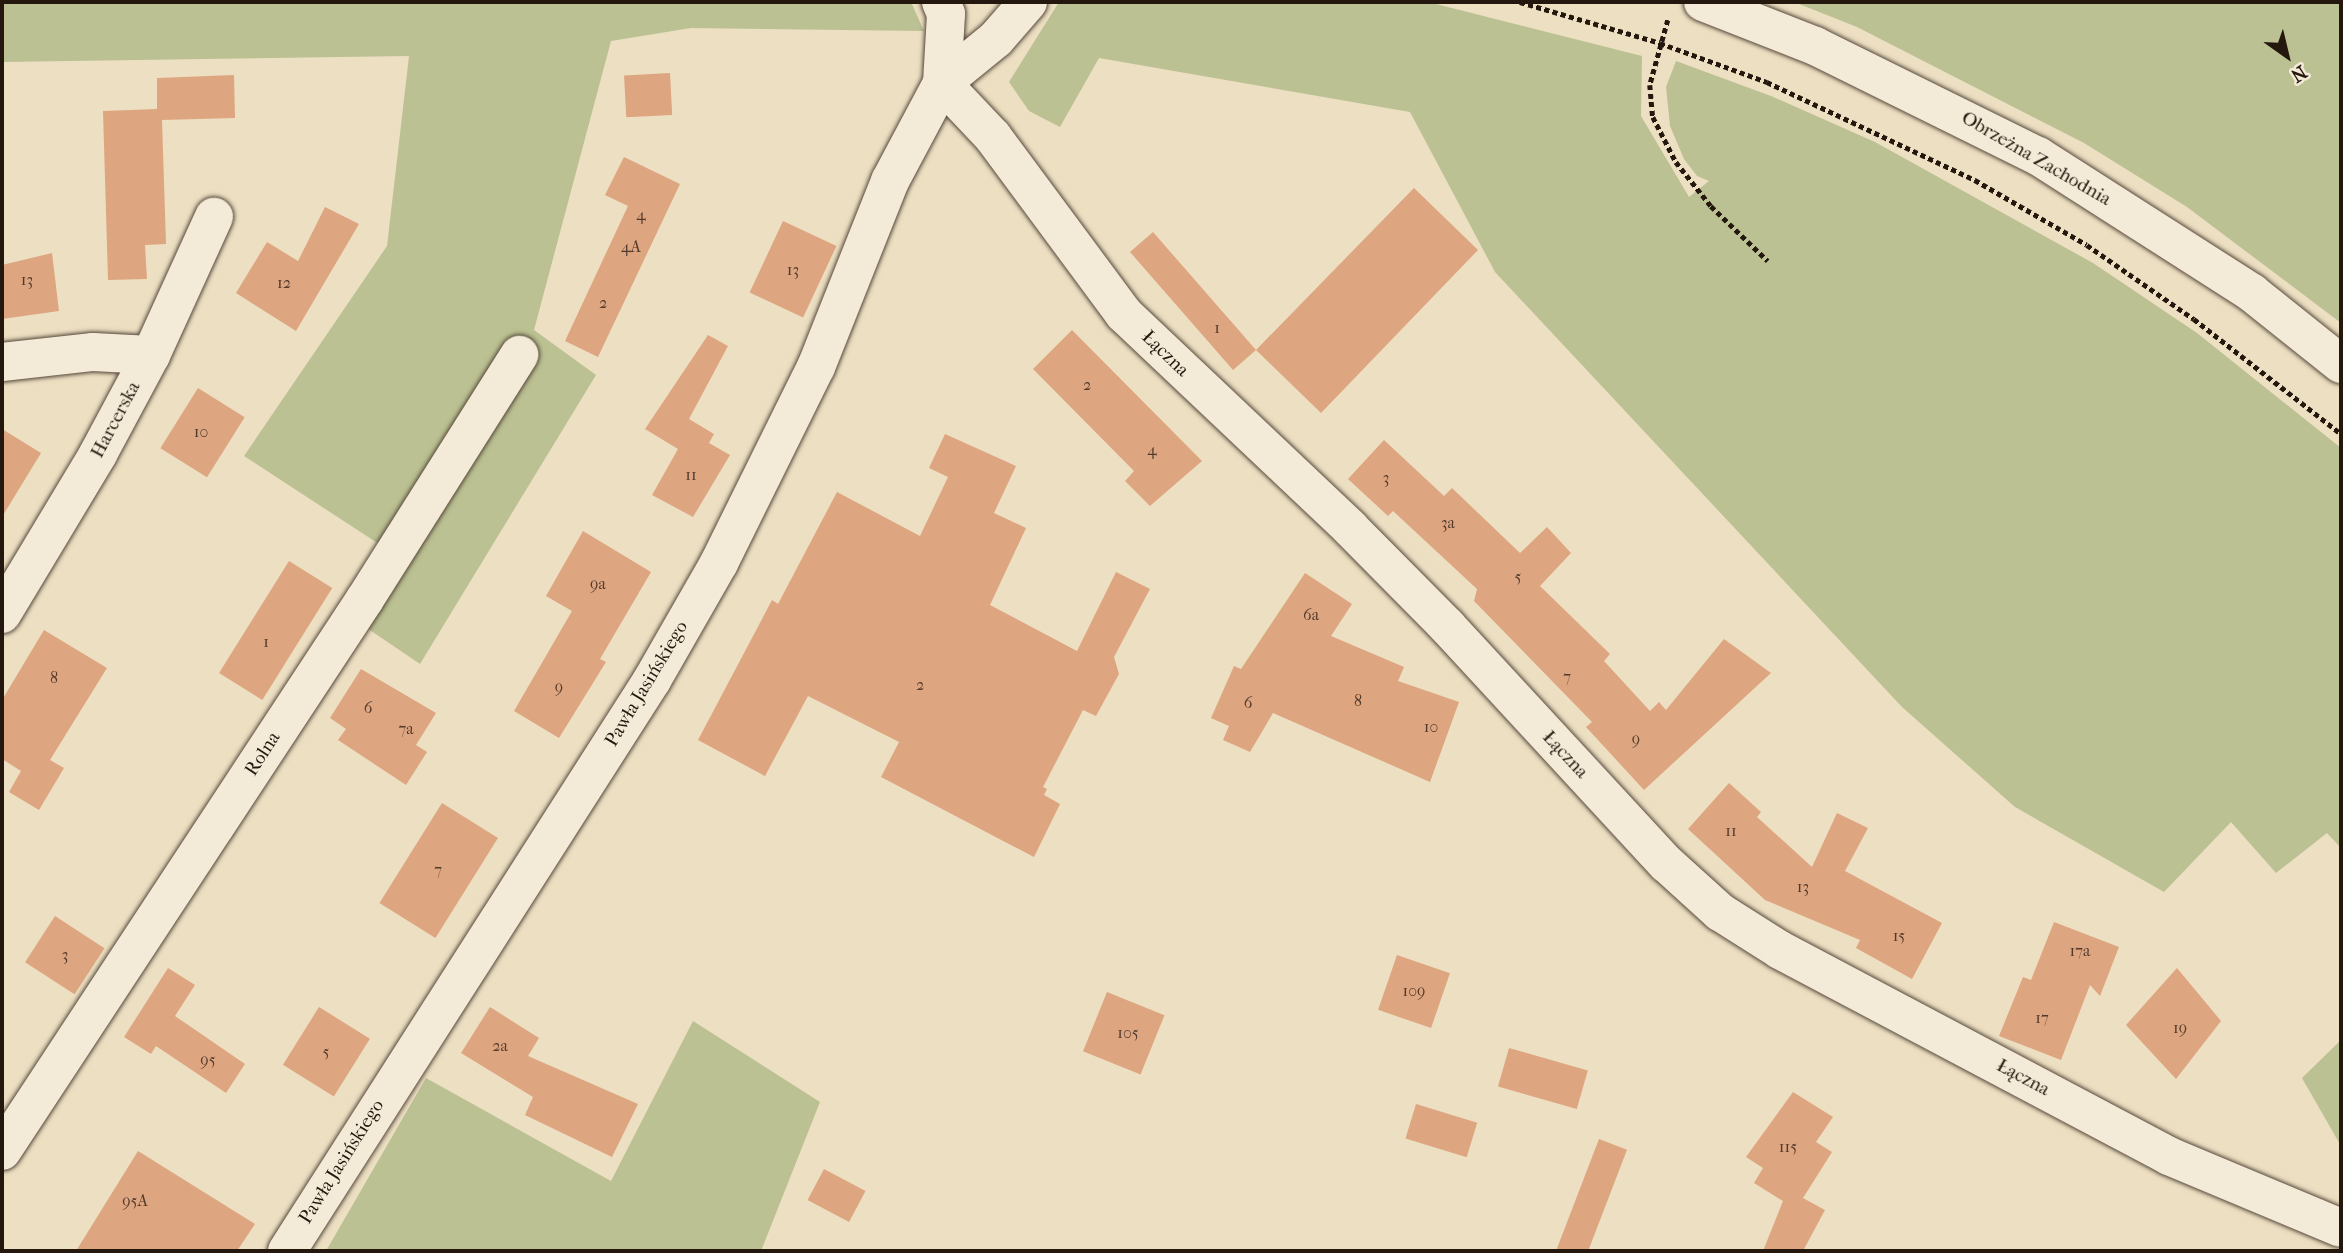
<!DOCTYPE html>
<meta charset="utf-8">
<style>
body{margin:0}
#map{position:relative;width:2343px;height:1253px;overflow:hidden;background:#eddfc2;font-family:"IM FELL French Canon",serif}
div>[style]{position:absolute}
.green>*{inset:0;background:#bbc192}
.building>*{inset:0;background:#dea581;transform-origin:0 0}
.path>*{height:4.5px;margin-top:-2.25px;transform-origin:0;background:repeating-linear-gradient(90deg,#24170e 0 5px,transparent 0 8.5px)}
.roads{filter:drop-shadow(0 0 2px #56493b) drop-shadow(0 0 2px #56493b)}
.minor>*{height:38px;margin:-19px;padding:0 19px;transform-origin:19px;border-radius:19px;background:#f3ead7}
.tertiary>*{height:38px;margin:-19px;padding:0 19px;transform-origin:19px;border-radius:19px;background:#f3ead7}
span{translate:-50% -50%;white-space:nowrap;text-align:center;line-height:1.15;-webkit-text-stroke:7px #f3ead7;paint-order:stroke}
.number-label{font-size:16px;color:#523a2b}
.number-label span{-webkit-text-stroke-width:0}
.street-label{font-size:19px;color:#24170e}
.frame{position:absolute;inset:0;border:4px solid #24170e;pointer-events:none}
.north{position:absolute;left:2252px;top:21px;width:70px;height:70px;-webkit-text-stroke:5px #f3ead7;paint-order:stroke;rotate:146deg;font-size:19px;font-weight:700;line-height:28px;text-align:center;color:#24170e}
.north::after{content:'';display:block;margin:auto;width:24px;height:32px;background:#24170e;clip-path:polygon(50% 0,100% 100%,50% 72%,0 100%)}
</style>
<div id="map">
<div class="green">
<i style="clip-path:polygon(2px 2px,911px 2px,924px 31px,691px 28px,611px 41px,534px 330px,596px 375px,420px 664px,358px 622px,405px 561px,244px 456px,387px 246px,409px 56px,2px 62px)"></i>
<i style="clip-path:polygon(1059px 2px,1428px 2px,1642px 56px,1641px 116px,1689px 197px,1709px 181px,1697px 176px,1684px 159px,1670px 126px,1666px 87px,1676px 61px,1771px 96px,1875px 142px,2093px 263px,2197px 333px,2341px 448px,2341px 848px,2327px 833px,2276px 873px,2231px 822px,2164px 892px,2015px 807px,1902px 707px,1495px 272px,1410px 112px,1099px 58px,1060px 127px,1029px 111px,1009px 82px)"></i>
<i style="clip-path:polygon(1794px 2px,2341px 2px,2341px 323px,2187px 207px,2084px 143px,1857px 27px)"></i>
<i style="clip-path:polygon(693px 1021px,820px 1102px,761px 1251px,326px 1251px,426px 1078px,611px 1181px)"></i>
<i style="clip-path:polygon(2341px 1040px,2341px 1146px,2302px 1078px)"></i>
</div>
<div class="building">
<i style="left:670px;top:73px;width:42px;height:46px;rotate:87deg"></i>
<i style="clip-path:polygon(234px 75px,235px 118px,162px 120px,166px 244px,145px 245px,147px 279px,108px 280px,103px 111px,157px 109px,157px 78px)"></i>
<i style="clip-path:polygon(624px 157px,680px 184px,598px 357px,565px 341px,628px 206px,605px 195px)"></i>
<i style="clip-path:polygon(1414px 188px,1478px 250px,1321px 413px,1256px 350px,1233px 370px,1130px 252px,1153px 232px,1256px 350px)"></i>
<i style="clip-path:polygon(325px 207px,359px 224px,296px 331px,236px 293px,267px 242px,298px 261px)"></i>
<i style="left:783px;top:221px;width:59px;height:79px;rotate:25deg"></i>
<i style="clip-path:polygon(52px 253px,59px 311px,2px 319px,2px 265px)"></i>
<i style="clip-path:polygon(1072px 330px,1202px 461px,1150px 506px,1125px 481px,1134px 471px,1033px 369px)"></i>
<i style="clip-path:polygon(708px 335px,728px 346px,689px 419px,714px 434px,709px 443px,730px 455px,693px 517px,652px 495px,678px 449px,645px 429px)"></i>
<i style="left:198px;top:388px;width:55px;height:71px;rotate:32deg"></i>
<i style="clip-path:polygon(2px 429px,41px 453px,2px 517px)"></i>
<i style="clip-path:polygon(945px 434px,1016px 466px,994px 513px,1026px 528px,990px 605px,1077px 651px,1116px 572px,1150px 589px,1114px 657px,1119px 674px,1096px 716px,1083px 710px,1043px 787px,1047px 789px,1044px 795px,1060px 804px,1034px 857px,881px 777px,899px 742px,808px 696px,765px 776px,698px 740px,772px 600px,778px 604px,837px 492px,920px 536px,948px 477px,929px 468px)"></i>
<i style="clip-path:polygon(1384px 440px,1444px 496px,1452px 488px,1520px 553px,1547px 527px,1571px 553px,1540px 586px,1610px 654px,1604px 661px,1650px 711px,1659px 702px,1666px 710px,1724px 639px,1771px 673px,1644px 790px,1586px 727px,1592px 722px,1474px 601px,1477px 589px,1393px 511px,1388px 516px,1348px 479px)"></i>
<i style="clip-path:polygon(583px 531px,651px 572px,600px 659px,606px 662px,559px 738px,514px 711px,572px 611px,546px 596px)"></i>
<i style="left:289px;top:561px;width:51px;height:132px;rotate:32deg"></i>
<i style="clip-path:polygon(1305px 573px,1352px 604px,1331px 636px,1404px 667px,1398px 681px,1459px 702px,1430px 782px,1273px 713px,1250px 752px,1223px 740px,1229px 726px,1211px 718px,1234px 666px,1241px 669px)"></i>
<i style="clip-path:polygon(44px 630px,107px 668px,50px 760px,64px 768px,39px 810px,9px 792px,21px 771px,2px 759px,2px 700px)"></i>
<i style="clip-path:polygon(361px 669px,436px 713px,416px 745px,427px 752px,406px 785px,338px 740px,346px 729px,330px 718px)"></i>
<i style="clip-path:polygon(1729px 783px,1761px 812px,1757px 817px,1812px 867px,1837px 813px,1868px 828px,1845px 871px,1942px 923px,1912px 979px,1856px 948px,1860px 940px,1765px 900px,1688px 829px)"></i>
<i style="left:442px;top:803px;width:66px;height:118px;rotate:32deg"></i>
<i style="left:55px;top:916px;width:59px;height:55px;rotate:33deg"></i>
<i style="clip-path:polygon(2054px 922px,2119px 947px,2100px 996px,2090px 985px,2061px 1060px,1999px 1036px,2023px 977px,2031px 980px)"></i>
<i style="left:1397px;top:955px;width:56px;height:58px;rotate:19deg"></i>
<i style="clip-path:polygon(168px 968px,195px 985px,175px 1016px,245px 1064px,226px 1093px,156px 1046px,151px 1054px,124px 1037px)"></i>
<i style="clip-path:polygon(2177px 968px,2221px 1021px,2176px 1079px,2126px 1025px)"></i>
<i style="left:1107px;top:992px;width:62px;height:64px;rotate:22deg"></i>
<i style="left:319px;top:1007px;width:60px;height:68px;rotate:32deg"></i>
<i style="clip-path:polygon(490px 1007px,539px 1038px,528px 1056px,638px 1104px,612px 1157px,525px 1115px,533px 1097px,461px 1053px)"></i>
<i style="left:1509px;top:1048px;width:82px;height:40px;rotate:16deg"></i>
<i style="clip-path:polygon(1793px 1092px,1833px 1117px,1816px 1142px,1832px 1152px,1803px 1198px,1825px 1210px,1803px 1251px,1763px 1251px,1783px 1201px,1754px 1183px,1763px 1168px,1746px 1157px)"></i>
<i style="left:1416px;top:1104px;width:64px;height:36px;rotate:17deg"></i>
<i style="left:1599px;top:1139px;width:30px;height:120px;rotate:21deg"></i>
<i style="clip-path:polygon(138px 1151px,255px 1224px,237px 1251px,76px 1251px)"></i>
<i style="left:824px;top:1169px;width:47px;height:35px;rotate:28deg"></i>
</div>
<div class="path">
<i style="left:1520px;top:2px;width:146px;rotate:16.3deg"></i>
<i style="left:1660px;top:43px;width:114px;rotate:20deg"></i>
<i style="left:1767px;top:82px;width:230px;rotate:25.2deg"></i>
<i style="left:1975px;top:180px;width:129px;rotate:30.1deg"></i>
<i style="left:2087px;top:245px;width:130px;rotate:34.7deg"></i>
<i style="left:2194px;top:319px;width:187px;rotate:38deg"></i>
<i style="left:1668px;top:20px;width:67px;rotate:105.5deg"></i>
<i style="left:1650px;top:85px;width:32px;rotate:85deg"></i>
<i style="left:1653px;top:117px;width:51px;rotate:62.9deg"></i>
<i style="left:1676px;top:162px;width:56px;rotate:51.5deg"></i>
<i style="left:1711px;top:206px;width:79px;rotate:44deg"></i>
</div>
<div class="roads">
<div class="minor">
<i style="left:941px;top:2px;width:13px;rotate:67deg"></i>
<i style="left:946px;top:14px;width:69px;rotate:93.3deg"></i>
<i style="left:942px;top:83px;width:74px;rotate:46.6deg"></i>
<i style="left:993px;top:137px;width:220px;rotate:53.5deg"></i>
<i style="left:1124px;top:314px;width:311px;rotate:43.4deg"></i>
<i style="left:1350px;top:528px;width:138px;rotate:45.3deg"></i>
<i style="left:1447px;top:626px;width:324px;rotate:47.3deg"></i>
<i style="left:1667px;top:864px;width:72px;rotate:42.2deg"></i>
<i style="left:1720px;top:912px;width:71px;rotate:32.3deg"></i>
<i style="left:1780px;top:950px;width:440px;rotate:27.9deg"></i>
<i style="left:2169px;top:1156px;width:186px;rotate:22.7deg"></i>
<i style="left:2px;top:362px;width:92px;rotate:-6.3deg"></i>
<i style="left:93px;top:352px;width:58px;rotate:3deg"></i>
<i style="left:2px;top:614px;width:187px;rotate:-59deg"></i>
<i style="left:98px;top:454px;width:112px;rotate:-61.8deg"></i>
<i style="left:151px;top:355px;width:152px;rotate:-65.5deg"></i>
<i style="left:2px;top:1151px;width:661px;rotate:-56.67deg"></i>
<i style="left:365px;top:599px;width:289px;rotate:-57.7deg"></i>
<i style="left:287px;top:1251px;width:678px;rotate:-57.41deg"></i>
<i style="left:652px;top:680px;width:135px;rotate:-60.2deg"></i>
<i style="left:719px;top:563px;width:219px;rotate:-63.7deg"></i>
<i style="left:816px;top:367px;width:200px;rotate:-68.3deg"></i>
<i style="left:890px;top:181px;width:111px;rotate:-62deg"></i>
<i style="left:942px;top:83px;width:70px;rotate:-39.2deg"></i>
<i style="left:996px;top:39px;width:49px;rotate:-49.1deg"></i>
</div>
<div class="tertiary">
<i style="left:1703px;top:2px;width:120px;rotate:21.4deg"></i>
<i style="left:1815px;top:46px;width:249px;rotate:26.3deg"></i>
<i style="left:2038px;top:156px;width:254px;rotate:32.6deg"></i>
<i style="left:2252px;top:293px;width:114px;rotate:38.6deg"></i>
</div>
</div>
<div class="number-label">
<span style="left:641px;top:215px">4</span>
<span style="left:631px;top:247px">4A</span>
<span style="left:793px;top:270px">13</span>
<span style="left:27px;top:280px">13</span>
<span style="left:284px;top:283px">12</span>
<span style="left:603px;top:303px">2</span>
<span style="left:1217px;top:328px">1</span>
<span style="left:1087px;top:385px">2</span>
<span style="left:201px;top:432px">10</span>
<span style="left:1152px;top:450px">4</span>
<span style="left:691px;top:475px">11</span>
<span style="left:1386px;top:478px">3</span>
<span style="left:1448px;top:523px">3a</span>
<span style="left:1518px;top:577px">5</span>
<span style="left:598px;top:584px">9a</span>
<span style="left:1311px;top:615px">6a</span>
<span style="left:266px;top:642px">1</span>
<span style="left:1567px;top:677px">7</span>
<span style="left:54px;top:678px">8</span>
<span style="left:920px;top:685px">2</span>
<span style="left:559px;top:687px">9</span>
<span style="left:1358px;top:701px">8</span>
<span style="left:1248px;top:703px">6</span>
<span style="left:368px;top:708px">6</span>
<span style="left:1431px;top:727px">10</span>
<span style="left:406px;top:729px">7a</span>
<span style="left:1636px;top:739px">9</span>
<span style="left:1731px;top:831px">11</span>
<span style="left:438px;top:870px">7</span>
<span style="left:1803px;top:887px">13</span>
<span style="left:1899px;top:936px">15</span>
<span style="left:2080px;top:951px">17a</span>
<span style="left:65px;top:955px">3</span>
<span style="left:1414px;top:991px">109</span>
<span style="left:2042px;top:1018px">17</span>
<span style="left:2180px;top:1028px">19</span>
<span style="left:1128px;top:1033px">105</span>
<span style="left:500px;top:1046px">2a</span>
<span style="left:326px;top:1052px">5</span>
<span style="left:208px;top:1060px">95</span>
<span style="left:1788px;top:1147px">115</span>
<span style="left:135px;top:1201px">95A</span>
</div>
<div class="street-label">
<span style="left:2036px;top:159px;rotate:30deg">Obrzeżna Zachodnia</span>
<span style="left:1165px;top:354px;rotate:44deg">Łączna</span>
<span style="left:116px;top:420px;rotate:-62deg">Harcerska</span>
<span style="left:647px;top:684px;rotate:-59deg">Pawła Jasińskiego</span>
<span style="left:263px;top:754px;rotate:-57deg">Rolna</span>
<span style="left:1565px;top:755px;rotate:47deg">Łączna</span>
<span style="left:2023px;top:1078px;rotate:28deg">Łączna</span>
<span style="left:342px;top:1162px;rotate:-58deg">Pawła Jasińskiego</span>
</div>
<div class="frame"></div>
<div class="north">N</div>
</div>
